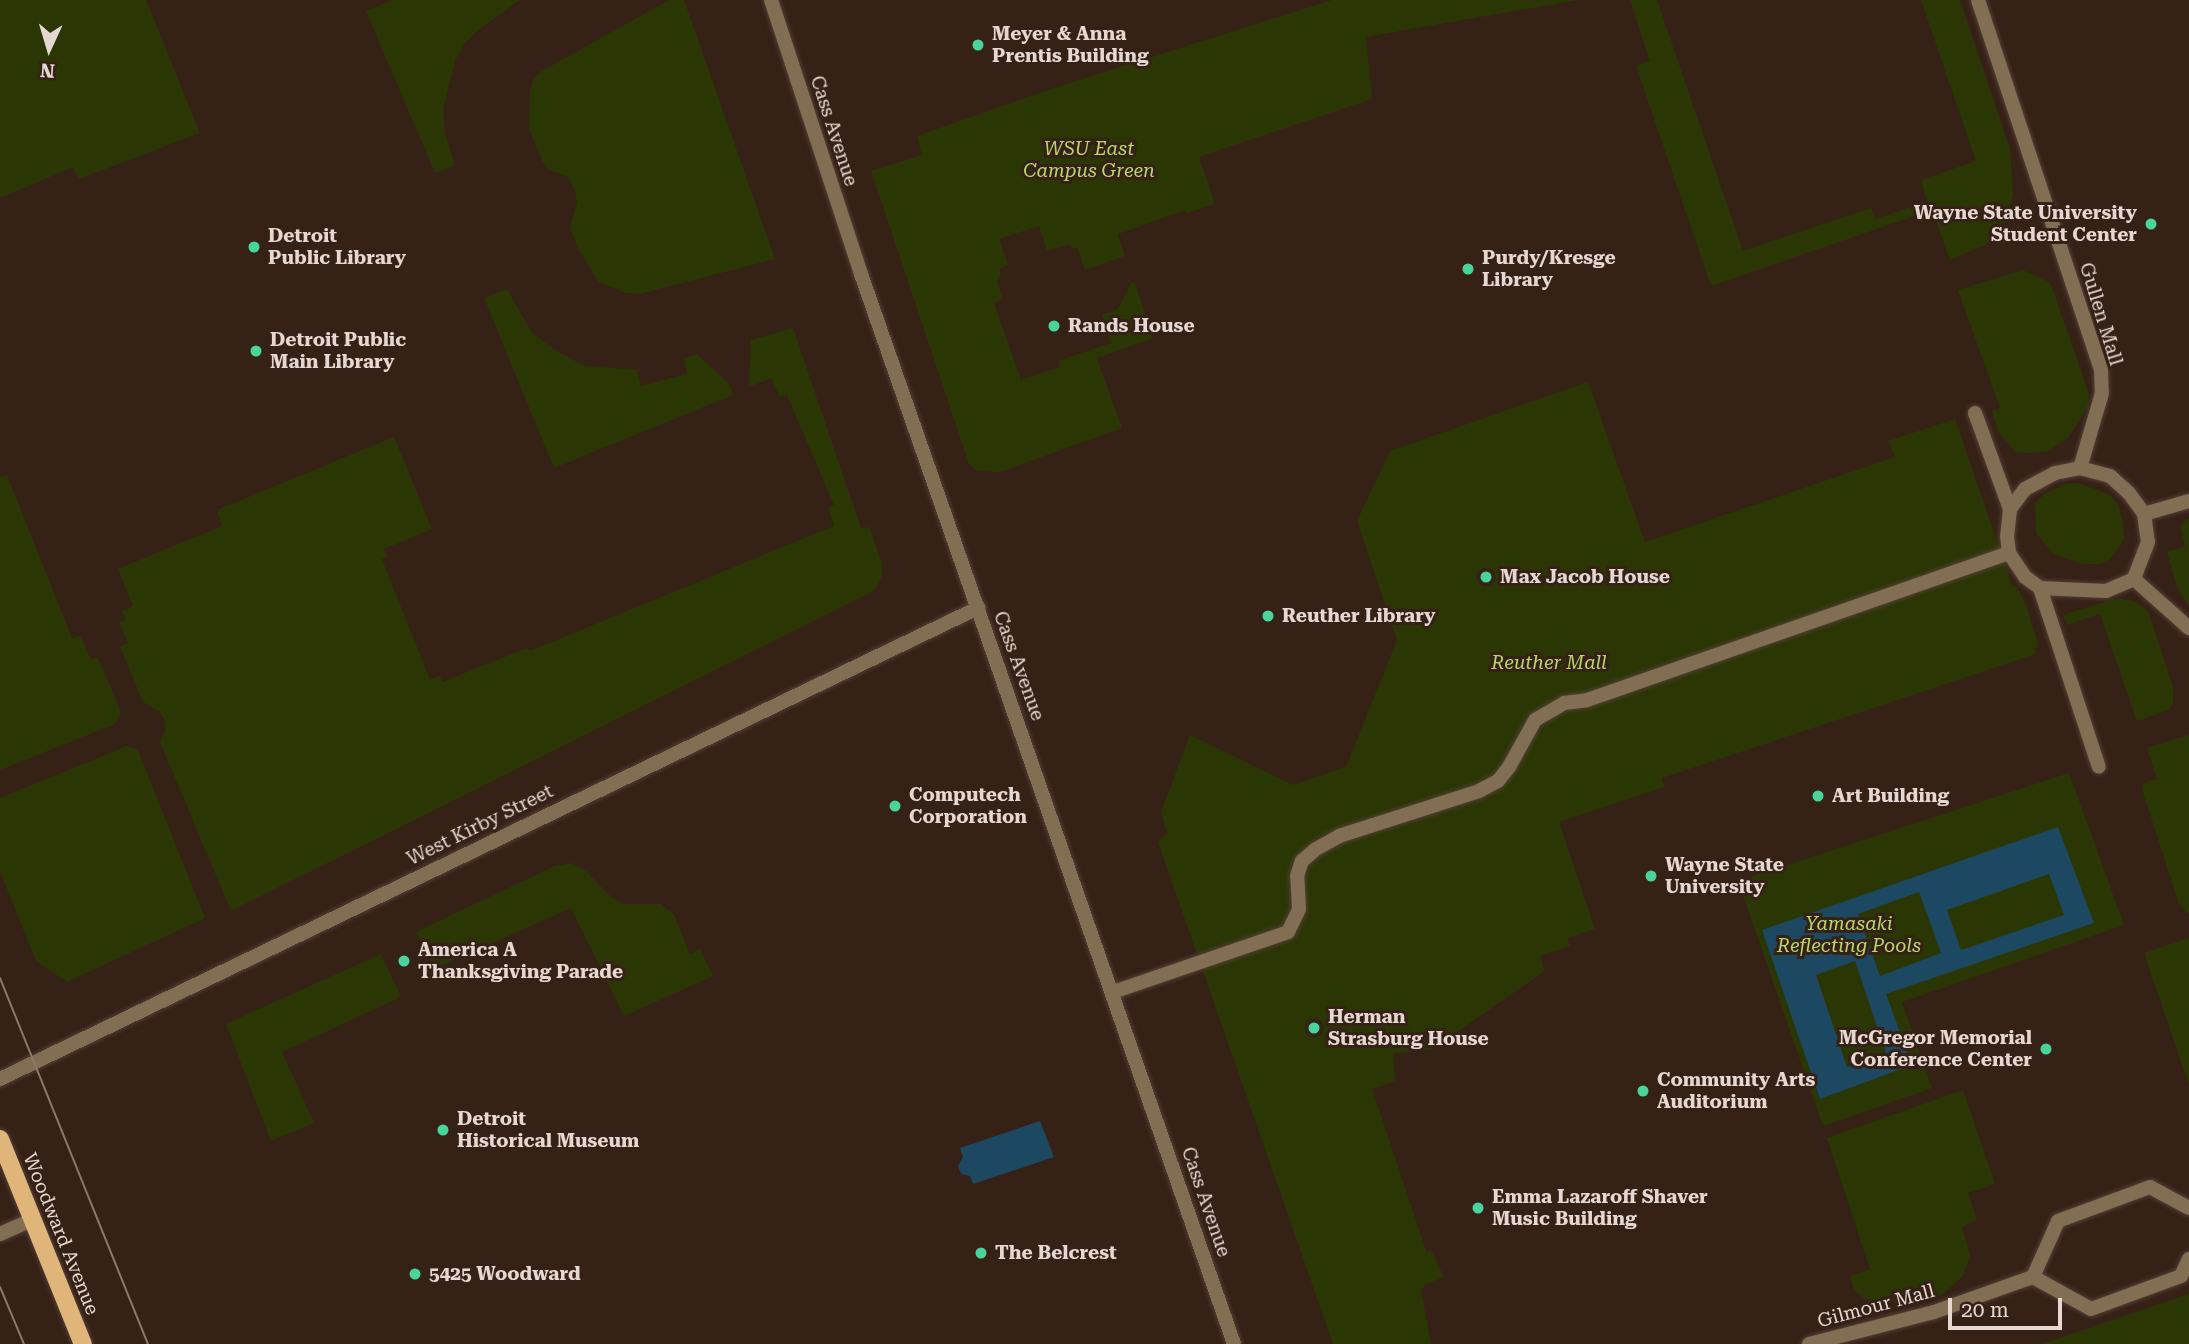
<!DOCTYPE html>
<style>
body{margin:0}
#map{position:relative;width:2189px;height:1344px;overflow:hidden;background:#362117;font-family:"Roboto Serif",serif}
div>[style]{position:absolute}
.green>*{inset:0;background:#2a3704}
.water>*{inset:0;background:#1c4861}
.roads{filter:drop-shadow(0 0 2px #523e35) drop-shadow(0 0 2px #523e35)}
.pedestrian>*{height:14px;margin:-7px;padding:0 7px;transform-origin:7px;border-radius:7px;background:#826e52}
.minor>*{height:14px;margin:-7px;padding:0 7px;transform-origin:7px;border-radius:7px;background:#826e52}
.tertiary>*{height:14px;margin:-7px;padding:0 7px;transform-origin:7px;border-radius:7px;background:#826e52}
.primary>*{height:18px;margin:-9px;padding:0 9px;transform-origin:9px;border-radius:9px;background:#dfb579}
.tram>*{height:2px;margin:-1px;padding:0 1px;transform-origin:1px;border-radius:1px;background:#8a7870}
.dots>*{width:19px;height:19px;translate:-50% -50%;box-sizing:border-box;border:4px solid #362117;border-radius:50%}
span{translate:-50% -50%;white-space:nowrap;text-align:center;line-height:1.15;-webkit-text-stroke:6px #362117;paint-order:stroke}
.poi-label{font-size:19px;color:#e5d7d1;font-weight:700}
.left{translate:0 -50%;text-align:left}
.right{translate:-100% -50%;text-align:right}
.street-label{font-size:19px;color:#e5d7d1}
.park-label{font-size:19px;color:#b8d86f;font-style:italic}
.north{position:absolute;left:14px;top:14px;width:70px;height:70px;-webkit-text-stroke:5px #362117;paint-order:stroke;rotate:184deg;font-size:19px;font-weight:700;line-height:28px;text-align:center;color:#e5d7d1}
.north::after{content:'';display:block;margin:auto;width:24px;height:32px;background:#e5d7d1;clip-path:polygon(50% 0,100% 100%,50% 72%,0 100%)}
.scale{position:absolute;left:1948px;top:1298px;width:114px;height:32px;box-sizing:border-box;border:4px solid #e5d7d1;border-top:0;padding-left:9px;font-size:21px;line-height:24px;white-space:nowrap;color:#e5d7d1;-webkit-text-stroke:5px #362117;paint-order:stroke}
</style>
<div id="map">
<div class="green">
<i style="clip-path:polygon(0 0,146px 0,200px 133px,79px 179px,73px 167px,0 198px)"></i>
<i style="clip-path:polygon(392px 0,520px 0,478px 30px,464px 44px,455px 61px,443px 109px,445px 133px,455px 166px,435px 173px,366px 11px)"></i>
<i style="clip-path:polygon(669px 0,684px 0,775px 259px,640px 294px,626px 293px,599px 282px,578px 249px,570px 227px,577px 203px,575px 191px,568px 177px,549px 170px,543px 162px,529px 129px,530px 91px,534px 78px,542px 71px)"></i>
<i style="clip-path:polygon(1332px 0,1578px 0,1366px 37px,1372px 99px,1199px 157px,1215px 204px,1187px 213px,1185px 210px,1118px 234px,1125px 256px,1085px 270px,1077px 248px,1072px 249px,1070px 244px,1047px 251px,1039px 226px,999px 239px,1008px 265px,999px 269px,1001px 275px,997px 282px,1003px 299px,994px 303px,1021px 380px,1060px 367px,1058px 361px,1111px 343px,1102px 315px,1118px 309px,1131px 283px,1135px 283px,1153px 338px,1097px 358px,1122px 428px,1000px 472px,977px 471px,969px 464px,871px 171px,922px 155px,917px 136px,1048px 90px)"></i>
<i style="clip-path:polygon(1630px 0,1657px 0,1743px 251px,1871px 208px,1876px 219px,1927px 201px,1921px 180px,1976px 161px,1921px 0,1960px 0,2010px 149px,2013px 195px,2006px 221px,1987px 244px,1950px 260px,1932px 210px,1711px 286px,1636px 66px,1650px 61px)"></i>
<i style="clip-path:polygon(2023px 270px,2049px 282px,2053px 290px,2089px 394px,2088px 408px,2067px 439px,2048px 451px,2030px 453px,2015px 452px,1998px 431px,1992px 411px,2000px 408px,1958px 290px)"></i>
<i style="clip-path:polygon(507px 289px,532px 333px,558px 352px,585px 366px,637px 370px,641px 386px,687px 374px,684px 358px,697px 354px,730px 385px,733px 395px,554px 468px,484px 298px)"></i>
<i style="clip-path:polygon(793px 328px,861px 528px,869px 527px,882px 563px,882px 577px,874px 591px,231px 911px,160px 742px,166px 729px,165px 720px,159px 711px,143px 702px,120px 646px,128px 643px,119px 622px,126px 620px,122px 611px,133px 606px,118px 569px,222px 526px,217px 510px,394px 437px,432px 529px,384px 549px,388px 557px,382px 559px,430px 679px,440px 676px,442px 682px,527px 648px,530px 651px,834px 526px,828px 507px,834px 505px,787px 395px,780px 397px,771px 378px,749px 387px,751px 340px)"></i>
<i style="clip-path:polygon(1588px 382px,1645px 542px,1895px 457px,1888px 441px,1955px 419px,2012px 585px,2017px 587px,2026px 605px,2039px 647px,2034px 648px,2036px 654px,1662px 778px,1664px 787px,1559px 822px,1595px 929px,1568px 938px,1570px 946px,1540px 956px,1545px 971px,1431px 1050px,1393px 1053px,1395px 1081px,1372px 1089px,1426px 1251px,1431px 1250px,1444px 1277px,1426px 1284px,1421px 1290px,1431px 1344px,1333px 1344px,1158px 842px,1167px 833px,1161px 812px,1190px 735px,1293px 785px,1346px 767px,1397px 640px,1357px 521px,1390px 451px)"></i>
<i style="clip-path:polygon(7px 475px,72px 638px,81px 636px,91px 660px,98px 657px,121px 712px,115px 724px,0 770px,0 477px)"></i>
<i style="clip-path:polygon(2079px 483px,2110px 495px,2118px 505px,2123px 523px,2124px 540px,2110px 559px,2099px 564px,2082px 564px,2054px 554px,2036px 533px,2035px 503px,2045px 493px,2065px 484px)"></i>
<i style="clip-path:polygon(2189px 518px,2189px 606px,2177px 588px,2167px 551px,2185px 547px,2180px 525px)"></i>
<i style="clip-path:polygon(2118px 598px,2137px 602px,2148px 611px,2173px 687px,2173px 702px,2169px 710px,2137px 721px,2100px 614px,2067px 625px,2063px 615px)"></i>
<i style="clip-path:polygon(2189px 735px,2189px 914px,2179px 904px,2142px 789px,2144px 783px,2157px 779px,2147px 748px)"></i>
<i style="clip-path:polygon(127px 746px,138px 750px,205px 918px,67px 982px,36px 961px,0 872px,0 798px)"></i>
<i style="clip-path:polygon(2069px 773px,2124px 925px,1902px 1002px,1932px 1088px,1823px 1126px,1738px 881px)"></i>
<i style="clip-path:polygon(571px 863px,586px 871px,612px 898px,624px 904px,661px 904px,674px 914px,690px 954px,700px 949px,713px 976px,624px 1016px,571px 908px,434px 969px,416px 932px,555px 866px)"></i>
<i style="clip-path:polygon(2189px 938px,2189px 1085px,2144px 953px)"></i>
<i style="clip-path:polygon(381px 954px,401px 997px,282px 1052px,314px 1123px,271px 1141px,226px 1024px)"></i>
<i style="clip-path:polygon(1963px 1090px,1995px 1184px,1968px 1193px,1977px 1220px,1962px 1227px,1970px 1255px,1963px 1276px,1943px 1294px,1901px 1307px,1863px 1298px,1854px 1290px,1850px 1276px,1870px 1269px,1827px 1138px)"></i>
<i style="clip-path:polygon(2189px 1294px,2189px 1344px,2042px 1344px)"></i>
</div>
<div class="water">
<i style="clip-path:polygon(evenodd,2058px 827px,2094px 923px,1886px 994px,1912px 1065px,1820px 1099px,1762px 930px,2058px 827px,2049px 874px,2064px 915px,1961px 950px,1947px 910px,2049px 874px,2058px 827px,1919px 892px,1941px 953px,1880px 976px,1858px 914px,1919px 892px,2058px 827px,1855px 961px,1886px 1053px,1847px 1067px,1816px 975px,1855px 961px)"></i>
<i style="clip-path:polygon(1040px 1121px,1054px 1157px,973px 1184px,970px 1176px,961px 1174px,958px 1166px,963px 1157px,960px 1148px)"></i>
</div>
<div class="roads">
<div class="pedestrian">
<i style="left:1978px;top:0;width:390px;rotate:71.6deg"></i>
<i style="left:2101px;top:370px;width:23px;rotate:88deg"></i>
<i style="left:2102px;top:393px;width:78px;rotate:106.3deg"></i>
<i style="left:2080px;top:468px;width:31px;rotate:15deg"></i>
<i style="left:2110px;top:476px;width:25px;rotate:42deg"></i>
<i style="left:2129px;top:493px;width:26px;rotate:54deg"></i>
<i style="left:2144px;top:514px;width:28px;rotate:82deg"></i>
<i style="left:2148px;top:542px;width:40px;rotate:111deg"></i>
<i style="left:2134px;top:579px;width:74px;rotate:41.7deg"></i>
<i style="left:1975px;top:413px;width:102px;rotate:70deg"></i>
<i style="left:2010px;top:509px;width:27px;rotate:96deg"></i>
<i style="left:2007px;top:536px;width:17px;rotate:83deg"></i>
<i style="left:2009px;top:553px;width:29px;rotate:56deg"></i>
<i style="left:2025px;top:577px;width:19px;rotate:36deg"></i>
<i style="left:2040px;top:588px;width:188px;rotate:71.8deg"></i>
<i style="left:2010px;top:509px;width:25px;rotate:-53deg"></i>
<i style="left:2025px;top:489px;width:34px;rotate:-28deg"></i>
<i style="left:2055px;top:473px;width:25px;rotate:-11deg"></i>
<i style="left:2144px;top:514px;width:47px;rotate:-16.1deg"></i>
<i style="left:2040px;top:588px;width:66px;rotate:2.6deg"></i>
<i style="left:2106px;top:591px;width:30px;rotate:-23deg"></i>
<i style="left:1113px;top:992px;width:185px;rotate:-18.9deg"></i>
<i style="left:1288px;top:932px;width:25px;rotate:-64deg"></i>
<i style="left:1299px;top:909px;width:33px;rotate:-93deg"></i>
<i style="left:1297px;top:876px;width:16px;rotate:-72deg"></i>
<i style="left:1302px;top:861px;width:18px;rotate:-41deg"></i>
<i style="left:1316px;top:849px;width:26px;rotate:-29deg"></i>
<i style="left:1339px;top:836px;width:147px;rotate:-17.8deg"></i>
<i style="left:1479px;top:791px;width:21px;rotate:-28deg"></i>
<i style="left:1498px;top:781px;width:18px;rotate:-52deg"></i>
<i style="left:1509px;top:767px;width:54px;rotate:-61deg"></i>
<i style="left:1535px;top:720px;width:34px;rotate:-30deg"></i>
<i style="left:1564px;top:703px;width:23px;rotate:-7deg"></i>
<i style="left:1587px;top:700px;width:447px;rotate:-19.2deg"></i>
<i style="left:2033px;top:1277px;width:66px;rotate:28.9deg"></i>
<i style="left:2091px;top:1309px;width:96px;rotate:-20.1deg"></i>
<i style="left:2181px;top:1276px;width:19px;rotate:-65deg"></i>
<i style="left:1809px;top:1344px;width:129px;rotate:-14.4deg"></i>
<i style="left:1934px;top:1312px;width:105px;rotate:-19.5deg"></i>
<i style="left:2033px;top:1277px;width:61px;rotate:-65.9deg"></i>
<i style="left:2058px;top:1221px;width:98px;rotate:-20.3deg"></i>
<i style="left:2150px;top:1187px;width:44px;rotate:28.3deg"></i>
</div>
<div class="minor">
<i style="left:0;top:1079px;width:1086px;rotate:-25.72deg"></i>
<i style="left:0;top:1234px;width:36px;rotate:-24deg"></i>
</div>
<div class="tertiary">
<i style="left:771px;top:0;width:288px;rotate:71.8deg"></i>
<i style="left:861px;top:274px;width:1133px;rotate:70.78deg"></i>
</div>
<div class="primary">
<i style="left:0;top:1139px;width:221px;rotate:68deg"></i>
</div>
</div>
<div class="tram">
<i style="left:0;top:978px;width:395px;rotate:68deg"></i>
<i style="left:0;top:1287px;width:62px;rotate:67.2deg"></i>
</div>
<div class="dots">
<i style="left:978px;top:45px;background:#49d49c"></i>
<i style="left:2151px;top:224px;background:#49d49c"></i>
<i style="left:254px;top:247px;background:#49d49c"></i>
<i style="left:1468px;top:269px;background:#49d49c"></i>
<i style="left:1054px;top:326px;background:#49d49c"></i>
<i style="left:256px;top:351px;background:#49d49c"></i>
<i style="left:1486px;top:577px;background:#49d49c"></i>
<i style="left:1268px;top:616px;background:#49d49c"></i>
<i style="left:1818px;top:796px;background:#49d49c"></i>
<i style="left:895px;top:806px;background:#49d49c"></i>
<i style="left:1651px;top:876px;background:#49d49c"></i>
<i style="left:404px;top:961px;background:#49d49c"></i>
<i style="left:1314px;top:1028px;background:#49d49c"></i>
<i style="left:2046px;top:1049px;background:#49d49c"></i>
<i style="left:1643px;top:1091px;background:#49d49c"></i>
<i style="left:443px;top:1130px;background:#49d49c"></i>
<i style="left:1478px;top:1208px;background:#49d49c"></i>
<i style="left:981px;top:1253px;background:#49d49c"></i>
<i style="left:415px;top:1274px;background:#49d49c"></i>
</div>
<div class="poi-label">
<span class="left" style="left:992px;top:45px">Meyer &amp; Anna<br>Prentis Building</span>
<span class="right" style="left:2137px;top:224px">Wayne State University<br>Student Center</span>
<span class="left" style="left:268px;top:247px">Detroit<br>Public Library</span>
<span class="left" style="left:1482px;top:269px">Purdy/Kresge<br>Library</span>
<span class="left" style="left:1068px;top:326px">Rands House</span>
<span class="left" style="left:270px;top:351px">Detroit Public<br>Main Library</span>
<span class="left" style="left:1500px;top:577px">Max Jacob House</span>
<span class="left" style="left:1282px;top:616px">Reuther Library</span>
<span class="left" style="left:909px;top:806px">Computech<br>Corporation</span>
<span class="left" style="left:1832px;top:796px">Art Building</span>
<span class="left" style="left:1665px;top:876px">Wayne State<br>University</span>
<span class="left" style="left:418px;top:961px">America A<br>Thanksgiving Parade</span>
<span class="left" style="left:1328px;top:1028px">Herman<br>Strasburg House</span>
<span class="right" style="left:2032px;top:1049px">McGregor Memorial<br>Conference Center</span>
<span class="left" style="left:1657px;top:1091px">Community Arts<br>Auditorium</span>
<span class="left" style="left:457px;top:1130px">Detroit<br>Historical Museum</span>
<span class="left" style="left:1492px;top:1208px">Emma Lazaroff Shaver<br>Music Building</span>
<span class="left" style="left:995px;top:1253px">The Belcrest</span>
<span class="left" style="left:429px;top:1274px">5425 Woodward</span>
</div>
<div class="street-label">
<span style="left:834px;top:131px;rotate:72deg">Cass Avenue</span>
<span style="left:2101px;top:314px;rotate:73deg">Gullen Mall</span>
<span style="left:1019px;top:666px;rotate:70deg">Cass Avenue</span>
<span style="left:480px;top:825px;rotate:-26deg">West Kirby Street</span>
<span style="left:1206px;top:1202px;rotate:71deg">Cass Avenue</span>
<span style="left:61px;top:1234px;rotate:68deg">Woodward Avenue</span>
<span style="left:1876px;top:1306px;rotate:-15deg">Gilmour Mall</span>
</div>
<div class="park-label">
<span style="left:1089px;top:160px">WSU East<br>Campus Green</span>
<span style="left:1549px;top:663px">Reuther Mall</span>
<span style="left:1849px;top:935px">Yamasaki<br>Reflecting Pools</span>
</div>
<div class="north">N</div>
<div class="scale">20 m</div>
</div>
